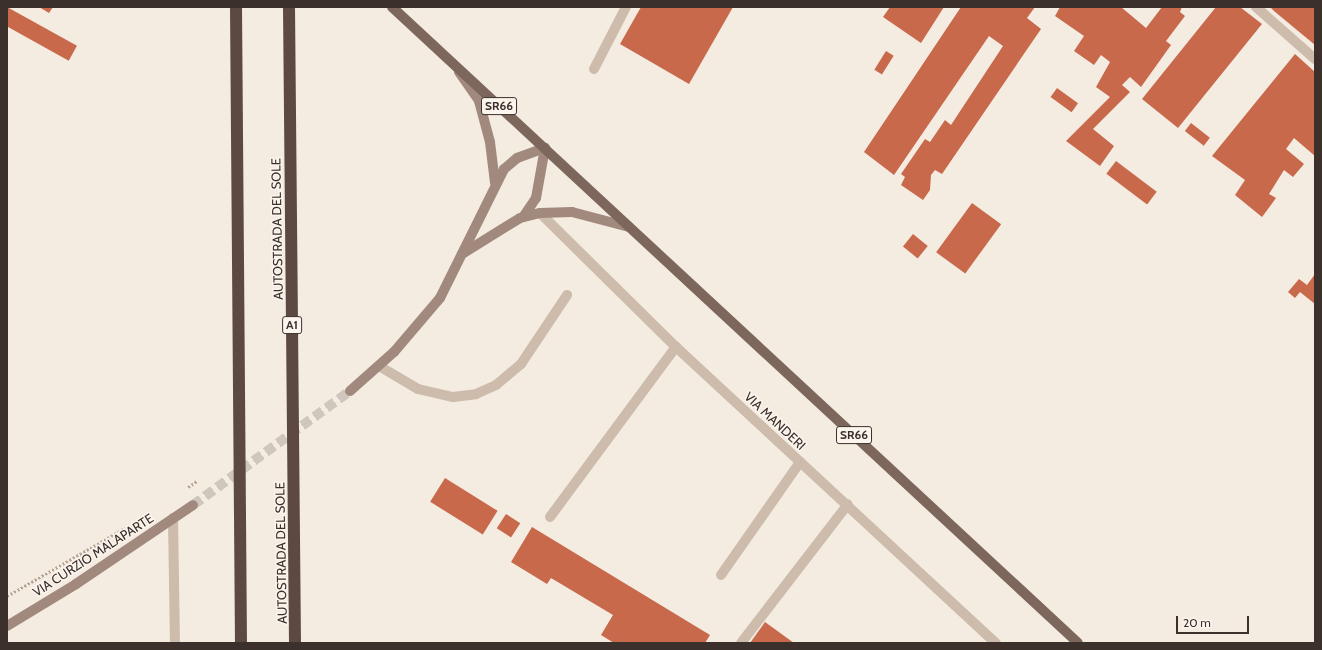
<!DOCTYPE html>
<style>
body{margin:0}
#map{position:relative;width:1322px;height:650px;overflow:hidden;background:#f4ebe1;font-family:Cabin,sans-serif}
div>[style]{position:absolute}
.building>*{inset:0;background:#c8694b;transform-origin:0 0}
.secondary-tunnel>*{height:10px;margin-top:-5px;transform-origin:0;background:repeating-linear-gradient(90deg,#cfc6bd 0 10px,transparent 0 15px)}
.path>*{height:2.5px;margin-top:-1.25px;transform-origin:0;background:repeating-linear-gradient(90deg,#b9a596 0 2px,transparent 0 4px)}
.lane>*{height:10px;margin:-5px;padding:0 5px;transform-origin:5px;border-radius:5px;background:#cdbbac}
.street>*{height:10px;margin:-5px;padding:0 5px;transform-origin:5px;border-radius:5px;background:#cdbbac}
.secondary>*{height:10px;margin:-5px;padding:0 5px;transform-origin:5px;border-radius:5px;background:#a18a7d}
.primary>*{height:10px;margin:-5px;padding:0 5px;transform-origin:5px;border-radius:5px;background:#7d675c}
.highway>*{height:12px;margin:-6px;padding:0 6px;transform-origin:6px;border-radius:6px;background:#5c4a42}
span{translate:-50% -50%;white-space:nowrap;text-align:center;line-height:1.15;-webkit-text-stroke:3px #fbf5ee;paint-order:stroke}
.shield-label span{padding:1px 3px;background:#fbf5ee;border:1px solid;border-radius:3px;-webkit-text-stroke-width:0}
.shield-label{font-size:12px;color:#3b302b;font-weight:700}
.street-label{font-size:13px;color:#3b302b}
.frame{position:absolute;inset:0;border:8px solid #3b302b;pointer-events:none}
.scale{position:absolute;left:1176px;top:616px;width:73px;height:18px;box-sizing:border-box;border:2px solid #3b302b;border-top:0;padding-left:5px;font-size:12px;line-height:14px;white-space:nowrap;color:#3b302b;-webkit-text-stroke:3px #fbf5ee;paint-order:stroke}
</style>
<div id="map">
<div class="building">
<i style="left:7px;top:7px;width:80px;height:17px;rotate:29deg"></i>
<i style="clip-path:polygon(39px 7px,53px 7px,49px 13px)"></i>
<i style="clip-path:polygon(641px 7px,733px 7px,689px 84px,620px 44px)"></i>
<i style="clip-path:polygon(890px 7px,944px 7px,921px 43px,883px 17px)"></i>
<i style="clip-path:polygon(961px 7px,1035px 7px,1027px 18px,1041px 29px,942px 174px,935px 170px,931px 175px,930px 190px,923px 200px,901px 185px,905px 177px,901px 174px,925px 139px,930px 142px,945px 120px,951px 125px,1003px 46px,989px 36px,894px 175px,864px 152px)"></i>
<i style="clip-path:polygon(1060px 7px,1121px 7px,1146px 28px,1162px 7px,1182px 7px,1180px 12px,1185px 16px,1166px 41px,1171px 45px,1141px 87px,1130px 77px,1122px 85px,1130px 92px,1093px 129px,1114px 146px,1100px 166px,1066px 141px,1110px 97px,1096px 87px,1110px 62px,1101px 55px,1094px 65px,1074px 51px,1084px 36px,1055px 16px)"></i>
<i style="clip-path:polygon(1216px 7px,1240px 7px,1262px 24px,1178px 128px,1142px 99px)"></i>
<i style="clip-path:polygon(1270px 7px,1315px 7px,1315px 45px,1274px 11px)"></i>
<i style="left:886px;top:51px;width:9px;height:22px;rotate:32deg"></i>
<i style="clip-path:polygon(1295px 54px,1315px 72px,1315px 156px,1294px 138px,1286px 149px,1304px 164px,1293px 177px,1284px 170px,1269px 194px,1276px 198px,1262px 217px,1235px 195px,1245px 180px,1212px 156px)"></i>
<i style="left:1057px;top:88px;width:26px;height:11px;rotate:36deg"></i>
<i style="left:1191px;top:123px;width:24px;height:10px;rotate:38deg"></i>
<i style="left:1116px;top:161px;width:51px;height:16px;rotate:37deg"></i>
<i style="left:972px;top:203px;width:36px;height:61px;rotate:36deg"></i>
<i style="left:913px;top:234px;width:19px;height:16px;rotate:39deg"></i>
<i style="clip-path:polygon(1315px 274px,1315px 304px,1300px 292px,1295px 298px,1288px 292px,1299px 279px,1307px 285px)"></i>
<i style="left:445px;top:478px;width:62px;height:28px;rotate:32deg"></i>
<i style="left:506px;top:514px;width:17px;height:17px;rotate:33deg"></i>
<i style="clip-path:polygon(532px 527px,710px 635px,705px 643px,614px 643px,601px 635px,613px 615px,551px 578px,547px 584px,511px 562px)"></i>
<i style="clip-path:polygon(765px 622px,794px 643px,750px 643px)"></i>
</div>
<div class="secondary-tunnel">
<i style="left:193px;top:505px;width:194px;rotate:-36deg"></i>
</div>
<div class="path">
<i style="left:188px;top:487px;width:11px;rotate:-34deg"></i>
<i style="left:7px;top:596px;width:136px;rotate:-30deg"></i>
</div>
<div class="lane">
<i style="left:379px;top:366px;width:45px;rotate:30.5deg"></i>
<i style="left:418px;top:389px;width:36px;rotate:13deg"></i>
<i style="left:453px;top:397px;width:23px;rotate:-7deg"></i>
<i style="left:476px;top:394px;width:22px;rotate:-24deg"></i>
<i style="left:496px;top:385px;width:33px;rotate:-40deg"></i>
<i style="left:521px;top:364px;width:83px;rotate:-56.3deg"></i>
<i style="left:550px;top:517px;width:212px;rotate:-53.5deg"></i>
<i style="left:173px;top:518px;width:125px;rotate:89.1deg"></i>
<i style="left:721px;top:575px;width:138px;rotate:-55deg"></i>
<i style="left:741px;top:643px;width:175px;rotate:-52.4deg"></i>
</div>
<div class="street">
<i style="left:1256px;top:7px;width:79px;rotate:41.4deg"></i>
<i style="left:594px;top:69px;width:70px;rotate:-62.7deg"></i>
<i style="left:540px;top:213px;width:191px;rotate:44.6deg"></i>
<i style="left:676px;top:347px;width:436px;rotate:42.8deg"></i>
</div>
<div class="secondary">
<i style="left:459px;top:72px;width:35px;rotate:55deg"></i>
<i style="left:479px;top:101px;width:42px;rotate:75deg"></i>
<i style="left:490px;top:142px;width:41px;rotate:83deg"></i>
<i style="left:462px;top:254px;width:68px;rotate:-31.8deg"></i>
<i style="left:520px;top:218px;width:21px;rotate:-14deg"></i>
<i style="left:540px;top:213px;width:32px;rotate:-2deg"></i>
<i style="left:572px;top:212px;width:59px;rotate:14.7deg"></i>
<i style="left:350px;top:391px;width:59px;rotate:-41.6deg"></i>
<i style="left:394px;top:352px;width:71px;rotate:-49.6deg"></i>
<i style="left:440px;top:298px;width:144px;rotate:-63.6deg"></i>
<i style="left:504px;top:169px;width:17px;rotate:-40deg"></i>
<i style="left:517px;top:158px;width:30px;rotate:-20deg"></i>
<i style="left:545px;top:148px;width:51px;rotate:100.2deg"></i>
<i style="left:536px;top:198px;width:23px;rotate:124deg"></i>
<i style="left:7px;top:626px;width:81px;rotate:-31.3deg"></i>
<i style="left:76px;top:584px;width:141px;rotate:-34deg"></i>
</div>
<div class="primary">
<i style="left:392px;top:7px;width:935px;rotate:42.83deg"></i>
</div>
<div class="highway">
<i style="left:236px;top:7px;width:636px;rotate:89.55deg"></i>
<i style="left:289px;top:7px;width:636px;rotate:89.46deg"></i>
</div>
<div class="shield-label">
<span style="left:499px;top:106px">SR66</span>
<span style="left:292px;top:325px">A1</span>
<span style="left:854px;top:435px">SR66</span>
</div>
<div class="street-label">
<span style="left:277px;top:229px;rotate:-91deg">AUTOSTRADA DEL SOLE</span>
<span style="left:775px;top:421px;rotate:43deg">VIA MANDERI</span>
<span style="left:281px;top:553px;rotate:-91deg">AUTOSTRADA DEL SOLE</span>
<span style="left:93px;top:555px;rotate:-33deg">VIA CURZIO MALAPARTE</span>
</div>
<div class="frame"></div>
<div class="scale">20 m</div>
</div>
